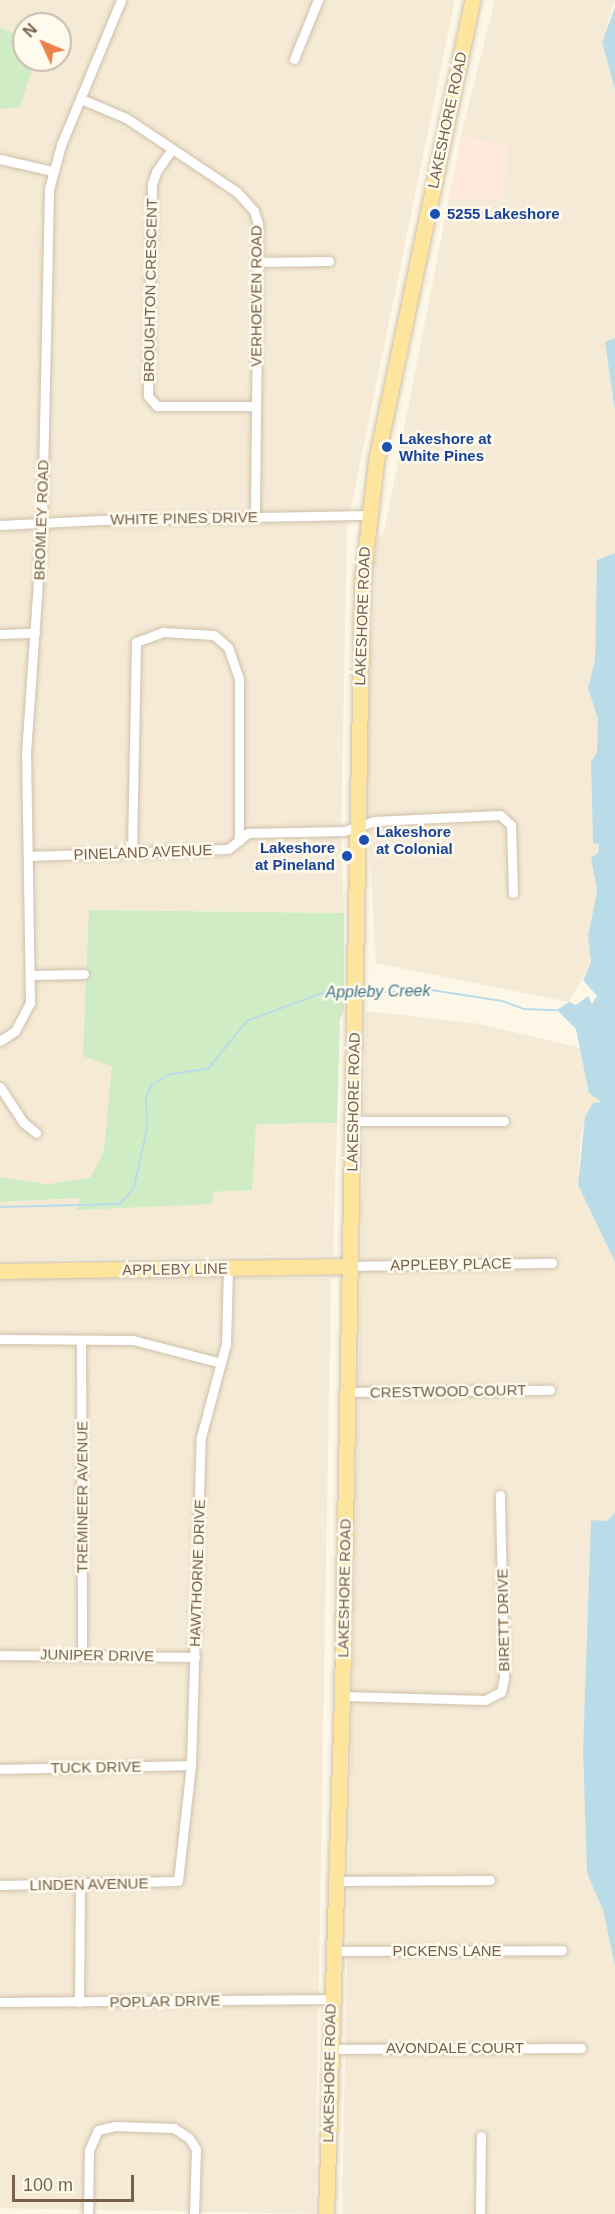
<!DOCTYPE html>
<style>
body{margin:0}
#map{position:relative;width:615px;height:2214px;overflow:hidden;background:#fdf7e7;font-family:Arial,sans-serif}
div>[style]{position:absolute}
.residential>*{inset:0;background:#f5ead5;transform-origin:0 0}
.commercial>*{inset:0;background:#fee9da}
.green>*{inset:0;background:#cfecc4}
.water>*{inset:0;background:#badce8}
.stream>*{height:2px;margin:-1px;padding:0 1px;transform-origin:1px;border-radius:1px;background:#badce8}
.roads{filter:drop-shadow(0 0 2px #cfc0ac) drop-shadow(0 0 2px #cfc0ac)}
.minor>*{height:9px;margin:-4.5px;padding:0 4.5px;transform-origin:4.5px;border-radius:4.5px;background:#fff}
.primary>*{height:15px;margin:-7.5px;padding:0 7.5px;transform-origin:7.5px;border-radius:7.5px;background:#fde59d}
.dots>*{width:16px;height:16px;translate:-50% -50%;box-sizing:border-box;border:3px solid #fffaee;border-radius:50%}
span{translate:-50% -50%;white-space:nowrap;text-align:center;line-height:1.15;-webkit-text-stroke:5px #fffaee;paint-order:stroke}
.street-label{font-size:15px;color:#78604a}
.transit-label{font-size:15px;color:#164399;font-weight:700}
.left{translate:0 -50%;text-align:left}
.right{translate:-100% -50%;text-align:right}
.water-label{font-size:16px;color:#42778c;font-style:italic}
.north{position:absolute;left:12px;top:12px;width:60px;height:60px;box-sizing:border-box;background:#fffaee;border:2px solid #c9bcac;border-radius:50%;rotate:314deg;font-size:16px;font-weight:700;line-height:24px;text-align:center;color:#78604a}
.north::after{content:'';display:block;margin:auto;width:21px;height:27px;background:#eb8048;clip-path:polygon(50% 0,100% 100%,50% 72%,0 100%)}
.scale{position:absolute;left:12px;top:2175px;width:122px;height:27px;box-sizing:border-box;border:3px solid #78604a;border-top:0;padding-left:8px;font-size:18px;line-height:21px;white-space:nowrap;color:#78604a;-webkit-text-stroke:4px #fffaee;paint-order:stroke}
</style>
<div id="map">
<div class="residential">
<i style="clip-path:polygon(evenodd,0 0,455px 0,347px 527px,341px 838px,344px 913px,89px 910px,137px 1075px,114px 1175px,47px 1184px,0 1177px,0 0,24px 24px,60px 24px,60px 60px,24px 60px,24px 24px)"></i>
<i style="clip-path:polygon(495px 0,615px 0,602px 42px,615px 90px,615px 338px,605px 343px,615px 412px,615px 553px,597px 560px,595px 660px,588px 688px,599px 719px,597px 752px,591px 762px,593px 843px,599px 844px,598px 853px,591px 858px,597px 891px,588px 937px,591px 962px,569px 1002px,376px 963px,367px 809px,372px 569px,378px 537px,384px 532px,449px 199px,502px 200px,509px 147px,461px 135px)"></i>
<i style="clip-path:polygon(366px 1011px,480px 1024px,581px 1048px,587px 1077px,603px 1103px,581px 1131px,578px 1185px,615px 1262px,615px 1512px,607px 1521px,591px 1521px,583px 1750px,587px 1873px,603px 1910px,615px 1966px,615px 2214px,342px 2214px)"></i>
<i style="clip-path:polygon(337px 1123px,333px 1255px,0 1260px,0 1202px,251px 1190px,256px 1124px)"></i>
<i style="left:331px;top:1279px;width:935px;height:331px;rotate:91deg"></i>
</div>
<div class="commercial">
<i style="clip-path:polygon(461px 135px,509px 147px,502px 200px,449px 199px)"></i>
</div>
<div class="green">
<i style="clip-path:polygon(0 28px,24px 37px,24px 60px,35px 60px,20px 107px,0 109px)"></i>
<i style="clip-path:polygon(89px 910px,344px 913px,344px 1010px,340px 1019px,337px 1123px,256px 1124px,252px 1190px,213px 1192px,212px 1204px,76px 1210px,81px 1198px,0 1202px,0 1177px,47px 1184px,90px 1178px,104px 1151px,112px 1066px,83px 1056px)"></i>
</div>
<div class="water">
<i style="clip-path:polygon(615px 7px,615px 90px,602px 42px)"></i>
<i style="clip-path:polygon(615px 338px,615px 412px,605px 342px)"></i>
<i style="clip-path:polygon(615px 553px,615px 1262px,578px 1185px,585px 1117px,593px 1103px,602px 1102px,589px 1093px,576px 1029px,557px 1010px,569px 1002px,576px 1005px,588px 996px,592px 1004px,597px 996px,583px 980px,591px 962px,588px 937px,597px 891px,591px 858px,598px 853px,599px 844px,593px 843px,591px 762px,597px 752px,598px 719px,588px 688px,595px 660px,597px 560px)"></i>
<i style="clip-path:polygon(615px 1512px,615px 1966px,603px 1910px,587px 1873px,583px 1750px,591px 1520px,607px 1521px)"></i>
</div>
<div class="stream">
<i style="left:361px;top:993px;width:70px;rotate:-2.5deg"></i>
<i style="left:431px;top:990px;width:72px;rotate:8.8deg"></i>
<i style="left:502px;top:1001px;width:23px;rotate:20deg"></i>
<i style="left:524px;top:1009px;width:33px;rotate:2deg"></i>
<i style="left:0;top:1207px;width:120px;rotate:-1.4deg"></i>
<i style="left:120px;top:1204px;width:21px;rotate:-49deg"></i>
<i style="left:134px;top:1188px;width:61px;rotate:-77.8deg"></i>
<i style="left:147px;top:1128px;width:29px;rotate:-92deg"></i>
<i style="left:146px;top:1099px;width:15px;rotate:-70deg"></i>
<i style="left:151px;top:1085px;width:23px;rotate:-29deg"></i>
<i style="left:171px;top:1074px;width:37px;rotate:-8deg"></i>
<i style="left:208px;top:1069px;width:62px;rotate:-50.9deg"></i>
<i style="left:247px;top:1021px;width:89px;rotate:-20.5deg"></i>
<i style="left:330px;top:990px;width:19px;rotate:6deg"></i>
</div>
<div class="roads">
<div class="minor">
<i style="left:294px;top:59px;width:64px;rotate:-67.9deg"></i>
<i style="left:81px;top:99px;width:49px;rotate:22.9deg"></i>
<i style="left:126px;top:118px;width:133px;rotate:33.7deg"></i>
<i style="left:237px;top:192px;width:25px;rotate:48deg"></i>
<i style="left:254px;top:211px;width:14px;rotate:73deg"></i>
<i style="left:258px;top:224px;width:293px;rotate:90.6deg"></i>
<i style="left:172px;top:149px;width:28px;rotate:125deg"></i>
<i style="left:156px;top:172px;width:13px;rotate:108deg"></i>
<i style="left:152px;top:184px;width:212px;rotate:91.1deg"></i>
<i style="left:148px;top:396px;width:13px;rotate:48deg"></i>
<i style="left:157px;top:406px;width:98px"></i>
<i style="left:0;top:159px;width:53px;rotate:13deg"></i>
<i style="left:257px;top:262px;width:72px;rotate:-0.8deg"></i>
<i style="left:0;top:525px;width:101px;rotate:-2.8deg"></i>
<i style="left:101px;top:520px;width:267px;rotate:-1.1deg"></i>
<i style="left:0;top:634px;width:35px;rotate:-2deg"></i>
<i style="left:132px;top:851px;width:209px;rotate:-88.9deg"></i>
<i style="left:136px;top:642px;width:29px;rotate:-20deg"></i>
<i style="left:163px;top:632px;width:51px;rotate:3.4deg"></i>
<i style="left:214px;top:635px;width:18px;rotate:41deg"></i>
<i style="left:228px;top:647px;width:34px;rotate:71deg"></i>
<i style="left:239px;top:679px;width:162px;rotate:90deg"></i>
<i style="left:29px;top:856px;width:199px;rotate:-2deg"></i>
<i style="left:228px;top:849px;width:26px;rotate:-39deg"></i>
<i style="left:248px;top:833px;width:96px;rotate:-1.2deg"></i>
<i style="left:344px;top:831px;width:32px;rotate:-18deg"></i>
<i style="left:374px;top:821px;width:126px;rotate:-2.7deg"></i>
<i style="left:500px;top:815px;width:15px;rotate:42deg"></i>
<i style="left:511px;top:825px;width:68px;rotate:88.3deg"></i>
<i style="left:31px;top:975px;width:53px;rotate:-1.1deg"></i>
<i style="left:0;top:1041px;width:18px;rotate:-34deg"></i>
<i style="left:15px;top:1031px;width:32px;rotate:-62deg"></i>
<i style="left:30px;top:1003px;width:250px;rotate:-90.9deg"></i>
<i style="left:26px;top:753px;width:229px;rotate:-86deg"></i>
<i style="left:42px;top:525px;width:336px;rotate:-88.8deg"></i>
<i style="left:49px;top:189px;width:46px;rotate:-74.7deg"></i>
<i style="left:61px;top:145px;width:157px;rotate:-67.5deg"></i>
<i style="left:0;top:1087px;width:42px;rotate:56.7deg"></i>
<i style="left:23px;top:1122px;width:17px;rotate:40deg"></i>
<i style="left:353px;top:1121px;width:151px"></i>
<i style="left:350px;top:1266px;width:202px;rotate:-0.9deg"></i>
<i style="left:0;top:1339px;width:133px;rotate:0.4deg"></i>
<i style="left:133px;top:1340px;width:91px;rotate:14.6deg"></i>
<i style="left:81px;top:1340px;width:314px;rotate:89.8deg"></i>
<i style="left:346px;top:1392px;width:204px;rotate:-0.6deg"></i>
<i style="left:0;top:1655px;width:195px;rotate:0.6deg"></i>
<i style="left:342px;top:1696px;width:143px;rotate:1.6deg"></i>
<i style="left:485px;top:1700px;width:18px;rotate:-27deg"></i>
<i style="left:501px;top:1692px;width:14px;rotate:-78deg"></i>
<i style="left:504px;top:1678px;width:183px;rotate:-91.3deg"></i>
<i style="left:0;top:1769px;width:191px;rotate:-1.2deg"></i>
<i style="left:336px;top:1881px;width:154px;rotate:-0.4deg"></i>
<i style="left:0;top:1885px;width:178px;rotate:-1.3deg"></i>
<i style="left:178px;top:1881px;width:117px;rotate:-83.6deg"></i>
<i style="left:191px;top:1765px;width:328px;rotate:-88.3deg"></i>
<i style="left:201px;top:1437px;width:96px;rotate:-75deg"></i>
<i style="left:226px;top:1344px;width:76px;rotate:-88.5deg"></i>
<i style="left:332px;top:1951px;width:230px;rotate:-0.2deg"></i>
<i style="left:0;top:2002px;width:330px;rotate:-0.5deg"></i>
<i style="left:79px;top:2002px;width:116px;rotate:-89.5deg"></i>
<i style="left:330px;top:2049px;width:251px;rotate:-0.2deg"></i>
<i style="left:88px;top:2214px;width:64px;rotate:-89.1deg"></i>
<i style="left:89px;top:2150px;width:22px;rotate:-66deg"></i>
<i style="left:98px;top:2130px;width:17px;rotate:-13deg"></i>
<i style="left:115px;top:2126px;width:59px;rotate:1.9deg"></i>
<i style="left:174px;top:2128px;width:18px;rotate:34deg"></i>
<i style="left:189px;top:2138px;width:13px;rotate:58deg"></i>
<i style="left:196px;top:2149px;width:65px;rotate:91.8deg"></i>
<i style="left:480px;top:2214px;width:78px;rotate:-89.3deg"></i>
</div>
<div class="primary">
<i style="left:0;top:1271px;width:350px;rotate:-0.8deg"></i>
<i style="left:326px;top:2214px;width:518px;rotate:-88.23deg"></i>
<i style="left:342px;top:1696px;width:1115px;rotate:-88.97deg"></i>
<i style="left:362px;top:581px;width:121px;rotate:-83.3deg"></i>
<i style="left:376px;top:461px;width:471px;rotate:-78.2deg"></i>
</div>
</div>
<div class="dots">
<i style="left:435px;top:214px;background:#1a4fb4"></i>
<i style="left:387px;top:447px;background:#1a4fb4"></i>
<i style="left:364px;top:840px;background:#1a4fb4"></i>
<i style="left:347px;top:856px;background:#1a4fb4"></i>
</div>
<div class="street-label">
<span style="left:447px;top:120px;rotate:-78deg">LAKESHORE ROAD</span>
<span style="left:150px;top:290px;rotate:-89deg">BROUGHTON CRESCENT</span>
<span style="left:256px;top:296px;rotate:-90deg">VERHOEVEN ROAD</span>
<span style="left:184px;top:518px;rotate:-1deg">WHITE PINES DRIVE</span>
<span style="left:41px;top:520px;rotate:-88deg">BROMLEY ROAD</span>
<span style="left:362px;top:616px;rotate:-88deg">LAKESHORE ROAD</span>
<span style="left:143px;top:852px;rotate:-2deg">PINELAND AVENUE</span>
<span style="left:353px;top:1102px;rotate:-89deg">LAKESHORE ROAD</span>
<span style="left:451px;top:1264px;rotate:-1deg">APPLEBY PLACE</span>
<span style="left:175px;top:1269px;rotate:-1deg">APPLEBY LINE</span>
<span style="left:448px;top:1391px;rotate:-1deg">CRESTWOOD COURT</span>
<span style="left:82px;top:1497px;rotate:-90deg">TREMINEER AVENUE</span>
<span style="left:197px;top:1573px;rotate:-88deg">HAWTHORNE DRIVE</span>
<span style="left:344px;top:1588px;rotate:-89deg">LAKESHORE ROAD</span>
<span style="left:503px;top:1620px;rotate:-91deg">BIRETT DRIVE</span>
<span style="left:97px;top:1655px;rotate:1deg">JUNIPER DRIVE</span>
<span style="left:96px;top:1767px;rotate:-1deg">TUCK DRIVE</span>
<span style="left:89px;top:1884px;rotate:-1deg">LINDEN AVENUE</span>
<span style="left:447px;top:1951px">PICKENS LANE</span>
<span style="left:165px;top:2001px;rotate:-1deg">POPLAR DRIVE</span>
<span style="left:455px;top:2048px">AVONDALE COURT</span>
<span style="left:329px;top:2073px;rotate:-89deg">LAKESHORE ROAD</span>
</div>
<div class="transit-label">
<span class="left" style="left:447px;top:214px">5255 Lakeshore</span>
<span class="left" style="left:399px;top:447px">Lakeshore at<br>White Pines</span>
<span class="left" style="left:376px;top:840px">Lakeshore<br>at Colonial</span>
<span class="right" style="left:335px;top:856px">Lakeshore<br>at Pineland</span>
</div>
<div class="water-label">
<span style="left:378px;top:992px;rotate:-1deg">Appleby Creek</span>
</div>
<div class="north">N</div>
<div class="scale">100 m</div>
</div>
